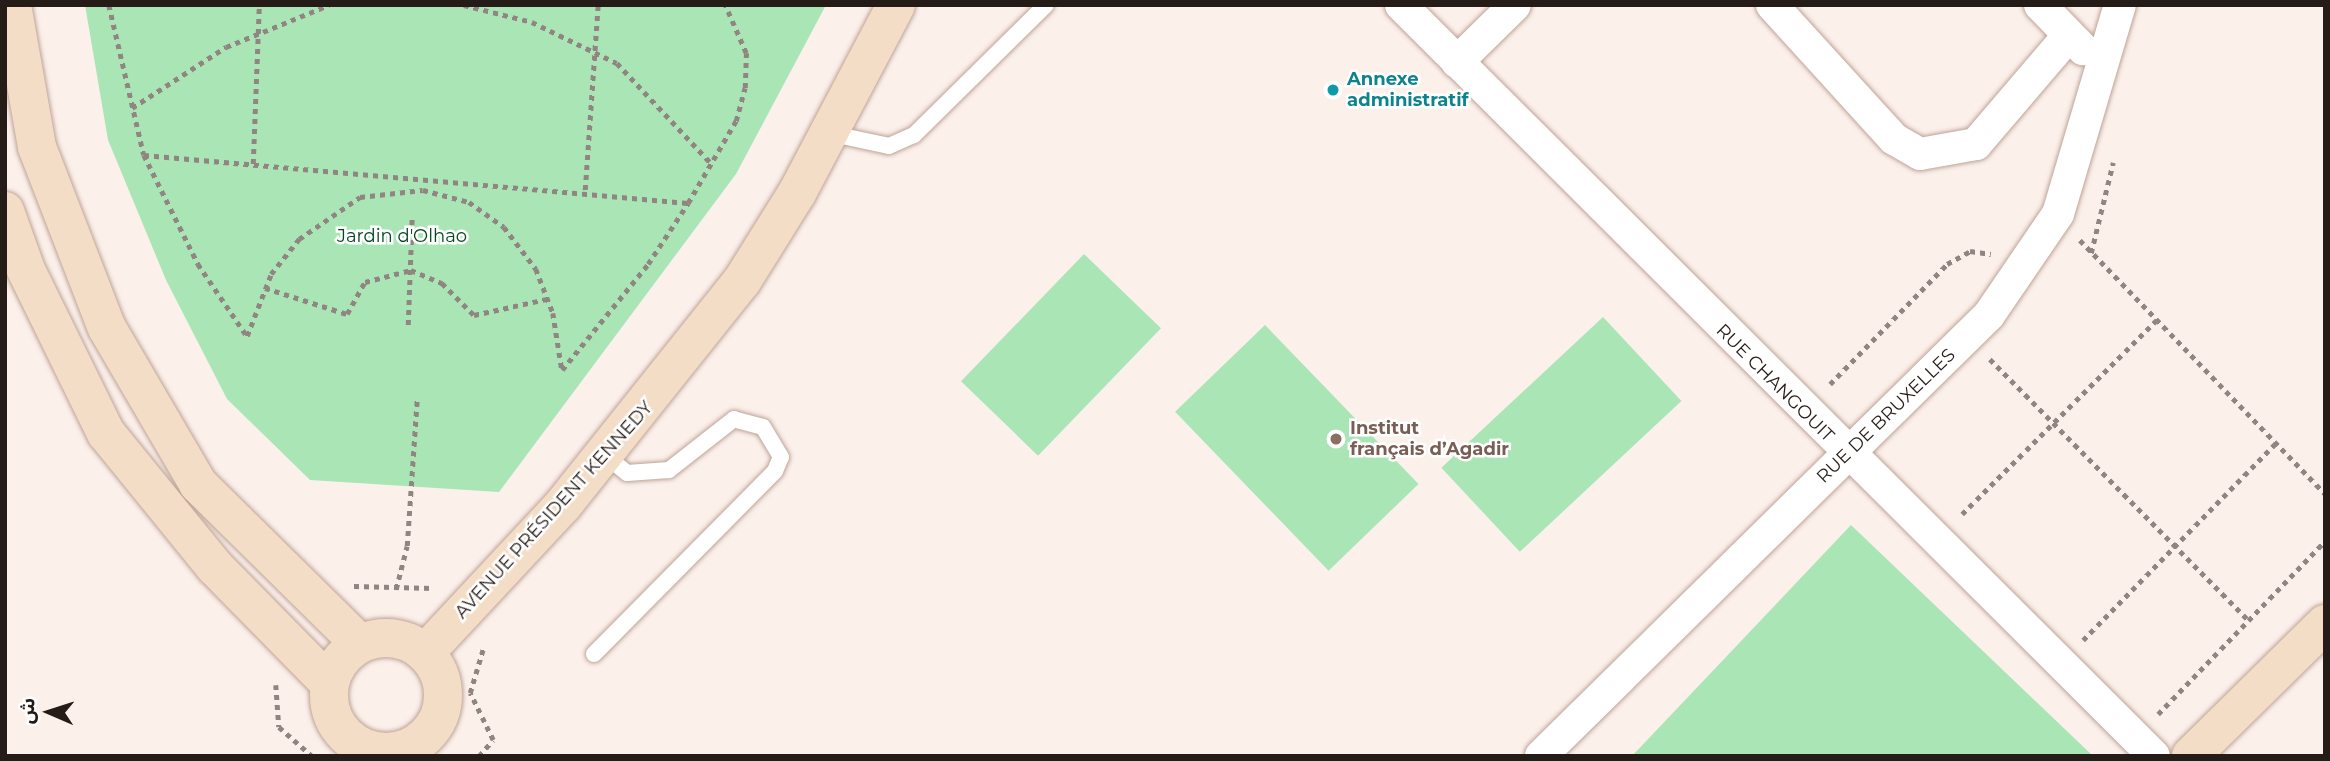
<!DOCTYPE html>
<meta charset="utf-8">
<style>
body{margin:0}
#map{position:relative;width:2330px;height:761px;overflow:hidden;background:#fcf0eb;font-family:Montserrat,"Noto Sans Arabic",sans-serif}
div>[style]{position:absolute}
.green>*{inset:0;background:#aae5b6;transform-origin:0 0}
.path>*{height:4.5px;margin-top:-2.25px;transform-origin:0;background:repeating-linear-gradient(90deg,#908581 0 5px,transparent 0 10px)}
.roads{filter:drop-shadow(0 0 2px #bea497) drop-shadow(0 0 2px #bea497)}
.lane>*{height:16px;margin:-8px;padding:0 8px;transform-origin:8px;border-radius:8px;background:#fff}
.street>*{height:32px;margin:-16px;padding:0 16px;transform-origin:16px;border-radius:16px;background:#fff}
.secondary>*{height:38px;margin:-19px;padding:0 19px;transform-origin:19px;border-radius:19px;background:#f4ddc6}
.secondary>.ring{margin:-19px;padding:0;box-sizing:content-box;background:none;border:38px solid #f4ddc6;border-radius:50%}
.dots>*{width:19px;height:19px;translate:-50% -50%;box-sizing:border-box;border:4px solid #fff;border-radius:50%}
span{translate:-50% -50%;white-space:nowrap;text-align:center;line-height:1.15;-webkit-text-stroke:5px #fff;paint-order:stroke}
.culture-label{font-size:18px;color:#0d838f;font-weight:700}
.left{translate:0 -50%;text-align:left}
.park-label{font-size:18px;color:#074720}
.street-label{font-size:18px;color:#251b17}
.education-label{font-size:18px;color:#785e54;font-weight:700}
.frame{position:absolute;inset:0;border:7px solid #251b17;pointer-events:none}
.north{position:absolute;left:14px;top:677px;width:70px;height:70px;-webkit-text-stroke:5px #fff;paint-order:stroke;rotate:273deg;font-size:19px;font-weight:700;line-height:28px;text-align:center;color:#251b17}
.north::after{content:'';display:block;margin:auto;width:24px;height:32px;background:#251b17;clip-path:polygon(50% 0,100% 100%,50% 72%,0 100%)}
</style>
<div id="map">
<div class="green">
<i style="clip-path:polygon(85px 5px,826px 5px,736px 174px,499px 492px,310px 480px,227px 399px,166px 280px,108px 140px)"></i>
<i style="left:1084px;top:254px;width:107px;height:177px;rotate:44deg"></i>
<i style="left:1603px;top:317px;width:115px;height:221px;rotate:47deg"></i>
<i style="left:1265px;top:325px;width:221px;height:125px;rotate:46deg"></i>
<i style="clip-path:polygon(1851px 525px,2093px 756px,1632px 756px)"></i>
</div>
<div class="path">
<i style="left:109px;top:5px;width:154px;rotate:76.9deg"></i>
<i style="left:144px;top:155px;width:546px;rotate:5.04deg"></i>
<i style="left:688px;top:203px;width:95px;rotate:-59.7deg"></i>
<i style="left:736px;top:121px;width:34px;rotate:-75deg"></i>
<i style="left:745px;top:88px;width:35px;rotate:-88deg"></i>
<i style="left:746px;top:53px;width:52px;rotate:-113.6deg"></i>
<i style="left:464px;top:5px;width:70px;rotate:14deg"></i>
<i style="left:532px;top:22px;width:94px;rotate:25.8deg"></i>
<i style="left:617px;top:63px;width:139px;rotate:46.8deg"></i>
<i style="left:132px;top:108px;width:112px;rotate:-33deg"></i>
<i style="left:226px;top:47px;width:111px;rotate:-22.2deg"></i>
<i style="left:144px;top:155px;width:122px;rotate:63.6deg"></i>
<i style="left:198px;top:264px;width:87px;rotate:55.8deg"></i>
<i style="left:247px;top:336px;width:66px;rotate:-68.8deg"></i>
<i style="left:271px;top:274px;width:45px;rotate:-51.3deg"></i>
<i style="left:299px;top:239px;width:74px;rotate:-34.5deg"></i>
<i style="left:360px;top:197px;width:63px;rotate:-6.3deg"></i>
<i style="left:423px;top:190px;width:48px;rotate:14.6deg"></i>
<i style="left:469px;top:202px;width:43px;rotate:35.5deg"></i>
<i style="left:504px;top:227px;width:53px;rotate:52.7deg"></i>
<i style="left:536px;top:269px;width:47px;rotate:68.9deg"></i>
<i style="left:553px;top:313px;width:58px;rotate:81deg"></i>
<i style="left:562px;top:370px;width:136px;rotate:-50.9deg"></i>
<i style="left:648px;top:264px;width:73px;rotate:-56.7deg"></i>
<i style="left:253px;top:164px;width:159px;rotate:-87.8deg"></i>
<i style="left:585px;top:190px;width:185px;rotate:-86deg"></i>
<i style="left:2080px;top:240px;width:353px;rotate:46deg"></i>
<i style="left:2091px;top:253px;width:93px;rotate:-76.3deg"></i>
<i style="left:265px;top:288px;width:86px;rotate:17.6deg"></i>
<i style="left:347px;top:314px;width:37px;rotate:-61deg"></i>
<i style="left:365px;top:282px;width:48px;rotate:-14.6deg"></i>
<i style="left:411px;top:270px;width:34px;rotate:23deg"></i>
<i style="left:442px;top:283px;width:45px;rotate:45deg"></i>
<i style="left:474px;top:315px;width:75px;rotate:-12.4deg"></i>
<i style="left:408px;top:325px;width:108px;rotate:-87.9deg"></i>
<i style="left:1990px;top:359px;width:367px;rotate:45.3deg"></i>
<i style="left:1830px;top:384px;width:168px;rotate:-45.7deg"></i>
<i style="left:1947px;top:264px;width:26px;rotate:-29deg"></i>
<i style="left:1970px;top:251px;width:21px;rotate:8deg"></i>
<i style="left:1962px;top:514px;width:275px;rotate:-44.9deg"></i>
<i style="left:354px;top:586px;width:79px;rotate:1.5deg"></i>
<i style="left:396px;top:589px;width:44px;rotate:-75.7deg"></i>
<i style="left:407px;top:546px;width:147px;rotate:-86.1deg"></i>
<i style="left:2083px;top:640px;width:276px;rotate:-45.6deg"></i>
<i style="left:276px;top:685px;width:42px;rotate:85.9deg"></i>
<i style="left:279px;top:727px;width:44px;rotate:41.3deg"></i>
<i style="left:2158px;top:714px;width:240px;rotate:-46deg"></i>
<i style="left:479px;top:756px;width:21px;rotate:-49deg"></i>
<i style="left:493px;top:740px;width:52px;rotate:-116.1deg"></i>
<i style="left:470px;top:693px;width:46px;rotate:-73.5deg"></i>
</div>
<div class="roads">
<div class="lane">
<i style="left:828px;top:133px;width:62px;rotate:12deg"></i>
<i style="left:889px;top:146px;width:27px;rotate:-24deg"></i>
<i style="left:914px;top:135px;width:185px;rotate:-44.6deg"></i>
<i style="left:594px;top:654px;width:257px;rotate:-45.3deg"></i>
<i style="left:775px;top:471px;width:15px;rotate:-67deg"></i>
<i style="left:781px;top:457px;width:35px;rotate:-121deg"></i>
<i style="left:763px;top:427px;width:30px;rotate:-165deg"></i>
<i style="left:734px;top:419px;width:83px;rotate:141.9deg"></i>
<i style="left:669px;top:470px;width:42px;rotate:175.9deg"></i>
<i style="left:627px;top:473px;width:28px;rotate:-141deg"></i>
</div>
<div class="street">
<i style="left:1401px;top:5px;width:1063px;rotate:44.92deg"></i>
<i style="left:1772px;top:5px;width:181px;rotate:47.7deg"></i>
<i style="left:1894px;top:139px;width:30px;rotate:30deg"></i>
<i style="left:1920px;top:154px;width:57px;rotate:-10.1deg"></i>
<i style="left:1976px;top:144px;width:143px;rotate:-49.5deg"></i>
<i style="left:2040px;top:5px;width:62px;rotate:45.7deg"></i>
<i style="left:1457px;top:62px;width:81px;rotate:-44.5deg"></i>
<i style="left:1541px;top:756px;width:629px;rotate:-44.55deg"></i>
<i style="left:1989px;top:315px;width:122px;rotate:-55.7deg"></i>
<i style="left:2058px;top:214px;width:218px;rotate:-73.5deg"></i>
</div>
<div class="secondary">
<i style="left:12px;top:5px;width:144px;rotate:80deg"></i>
<i style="left:37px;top:147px;width:194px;rotate:68.9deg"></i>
<i style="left:107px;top:328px;width:181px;rotate:59.7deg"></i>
<i style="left:198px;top:484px;width:226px;rotate:44.6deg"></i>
<i style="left:5px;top:211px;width:63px;rotate:70.4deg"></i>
<i style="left:26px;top:270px;width:182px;rotate:63.9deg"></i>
<i style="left:106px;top:433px;width:173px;rotate:50.9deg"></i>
<i style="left:215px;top:567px;width:163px;rotate:45.5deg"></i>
<i class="ring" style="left:329px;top:638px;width:76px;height:76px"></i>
<i style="left:425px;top:653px;width:202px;rotate:-47deg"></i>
<i style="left:563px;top:505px;width:287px;rotate:-51.4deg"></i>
<i style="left:742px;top:281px;width:104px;rotate:-58deg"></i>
<i style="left:797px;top:193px;width:212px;rotate:-62.2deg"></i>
<i style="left:2191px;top:756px;width:188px;rotate:-44.6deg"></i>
</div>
</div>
<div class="dots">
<i style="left:1333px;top:90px;background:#0f9aa8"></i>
<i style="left:1336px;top:439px;background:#8d6e63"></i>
</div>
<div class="culture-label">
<span class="left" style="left:1347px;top:90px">Annexe<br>administratif</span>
</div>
<div class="park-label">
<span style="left:402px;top:236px">Jardin d'Olhao</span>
</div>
<div class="street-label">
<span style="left:1775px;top:383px;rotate:45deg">RUE CHANGOUIT</span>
<span style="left:1886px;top:416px;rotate:-44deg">RUE DE BRUXELLES</span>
<span style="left:554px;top:510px;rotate:-48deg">AVENUE PRÉSIDENT KENNEDY</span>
</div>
<div class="education-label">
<span class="left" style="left:1350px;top:439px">Institut<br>français d’Agadir</span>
</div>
<div class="frame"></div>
<div class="north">ش</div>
</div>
